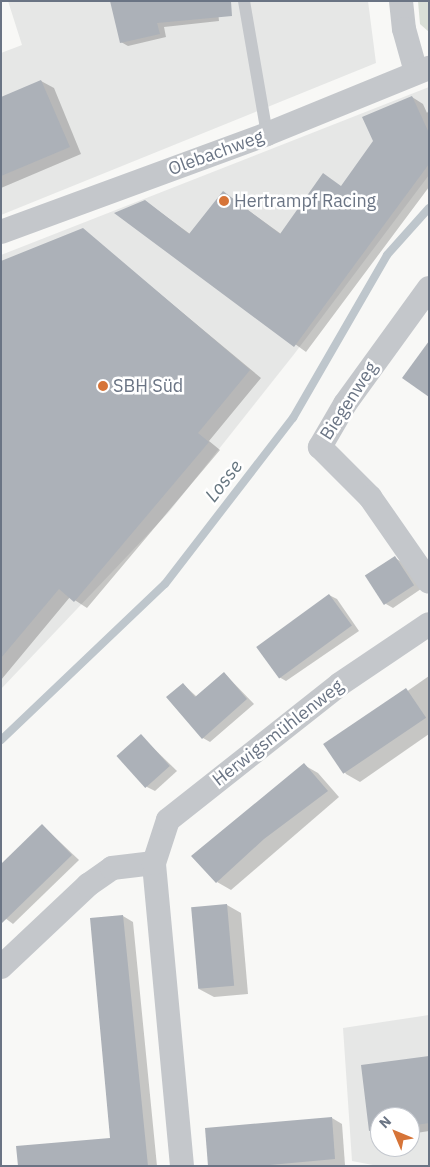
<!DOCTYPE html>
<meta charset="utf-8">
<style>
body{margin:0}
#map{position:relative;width:430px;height:1167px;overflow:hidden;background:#f8f8f6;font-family:"IBM Plex Sans",sans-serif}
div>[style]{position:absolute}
.built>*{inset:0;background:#e6e7e6}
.green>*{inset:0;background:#d9dfd7}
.shadow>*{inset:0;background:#0003}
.stream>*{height:8px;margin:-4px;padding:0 4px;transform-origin:4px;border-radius:4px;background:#bec6cc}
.building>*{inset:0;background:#acb1b8;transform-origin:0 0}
.service>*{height:12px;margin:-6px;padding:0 6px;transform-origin:6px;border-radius:6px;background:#c4c7cb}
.minor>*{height:24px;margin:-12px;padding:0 12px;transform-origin:12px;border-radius:12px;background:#c4c7cb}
.dots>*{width:14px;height:14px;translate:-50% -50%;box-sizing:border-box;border:2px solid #fff;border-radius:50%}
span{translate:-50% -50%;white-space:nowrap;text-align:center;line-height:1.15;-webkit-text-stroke:5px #fff;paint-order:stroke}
.street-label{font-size:18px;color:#6a7484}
.poi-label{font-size:18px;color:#6a7484}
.left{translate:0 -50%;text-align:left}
.water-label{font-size:19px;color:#65757f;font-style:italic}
.frame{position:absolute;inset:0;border:2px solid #6a7484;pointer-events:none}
.north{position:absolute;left:370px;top:1107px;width:50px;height:50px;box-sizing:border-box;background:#fff;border:1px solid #c3c7ce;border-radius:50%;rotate:315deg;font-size:14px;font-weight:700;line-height:20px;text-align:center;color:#6a7484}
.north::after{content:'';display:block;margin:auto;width:18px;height:22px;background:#d67438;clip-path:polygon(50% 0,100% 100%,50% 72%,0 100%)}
</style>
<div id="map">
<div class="built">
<i style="clip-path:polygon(8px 1px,368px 1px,376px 63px,1px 215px,1px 53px,22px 45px)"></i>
<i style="clip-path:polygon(429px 87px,429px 175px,295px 353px,169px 512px,1px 689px,1px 255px)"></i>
<i style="clip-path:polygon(evenodd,429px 1015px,429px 1166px,378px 1166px,352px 1161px,343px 1028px,429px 1015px,380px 1117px,410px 1117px,410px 1147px,380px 1147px,380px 1117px)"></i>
</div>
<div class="green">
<i style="clip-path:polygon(418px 1px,429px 1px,429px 32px,420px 24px)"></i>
</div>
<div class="shadow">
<i style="clip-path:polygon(112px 1px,217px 1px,219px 21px,164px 27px,166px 37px,128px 46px,121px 42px)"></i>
<i style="clip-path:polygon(41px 81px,54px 88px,81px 154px,1px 188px,1px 98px)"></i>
<i style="clip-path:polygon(412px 97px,423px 104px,427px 113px,429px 110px,429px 187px,306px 352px,116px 213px,145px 201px,190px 234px,223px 192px,281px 234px,342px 187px)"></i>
<i style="clip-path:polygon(83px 230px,261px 378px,209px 441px,220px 450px,87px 608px,70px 597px,1px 680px,1px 262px)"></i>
<i style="clip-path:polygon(395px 558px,402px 562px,421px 589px,393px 608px,386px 604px)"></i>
<i style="clip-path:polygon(329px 595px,337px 599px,359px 631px,286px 681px,279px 677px)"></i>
<i style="clip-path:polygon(224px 673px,254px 704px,210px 742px,203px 738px,183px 684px,197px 697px)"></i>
<i style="clip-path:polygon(429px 676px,429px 734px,360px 782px,346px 774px,327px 747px)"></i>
<i style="clip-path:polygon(141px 736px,177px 771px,155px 791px,147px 787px)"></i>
<i style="clip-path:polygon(304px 765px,318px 773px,339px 797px,231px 890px,217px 882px)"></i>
<i style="clip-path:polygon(43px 826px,79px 860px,13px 924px,1px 915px)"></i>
<i style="clip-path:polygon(227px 905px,241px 913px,248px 994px,214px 997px,199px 989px)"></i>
<i style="clip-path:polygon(123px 916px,133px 922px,157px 1166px,19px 1166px,111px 1139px)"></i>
<i style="clip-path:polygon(429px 1058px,429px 1131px,410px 1134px,410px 1117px,380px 1117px,380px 1136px,370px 1130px,362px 1066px)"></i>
<i style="clip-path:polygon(332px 1118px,342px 1124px,345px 1165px,210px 1166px)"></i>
</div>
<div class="stream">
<i style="left:1px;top:740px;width:226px;rotate:-43.6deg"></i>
<i style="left:165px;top:584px;width:210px;rotate:-52.4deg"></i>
<i style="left:293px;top:418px;width:188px;rotate:-60deg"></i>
<i style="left:387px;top:255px;width:63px;rotate:-48.2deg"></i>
</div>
<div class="building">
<i style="clip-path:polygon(110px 1px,231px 1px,232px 16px,157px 23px,160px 34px,120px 43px)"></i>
<i style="clip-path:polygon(41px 80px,70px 147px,1px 176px,1px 97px)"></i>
<i style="clip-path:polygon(412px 96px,429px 133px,429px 164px,294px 347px,114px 213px,145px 200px,189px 234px,223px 191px,280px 234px,323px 173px,341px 186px,373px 141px,362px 117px)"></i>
<i style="clip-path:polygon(83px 228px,250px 370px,198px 433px,209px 442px,74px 602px,59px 589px,1px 658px,1px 261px)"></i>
<i style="clip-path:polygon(429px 341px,429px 397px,402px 378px)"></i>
<i style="left:395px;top:556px;width:35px;height:36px;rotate:57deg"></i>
<i style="left:329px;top:594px;width:39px;height:90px;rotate:54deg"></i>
<i style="clip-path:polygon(224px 672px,247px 699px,202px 739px,166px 697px,183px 683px,195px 697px)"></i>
<i style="left:406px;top:688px;width:36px;height:100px;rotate:56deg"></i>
<i style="left:141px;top:734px;width:43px;height:33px;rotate:48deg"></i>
<i style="clip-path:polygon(304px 763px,328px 791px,264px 839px,216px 883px,191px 856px)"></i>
<i style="clip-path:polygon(42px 824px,72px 855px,1px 924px,1px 864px)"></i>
<i style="left:227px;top:904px;width:82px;height:36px;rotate:85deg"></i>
<i style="clip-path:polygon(123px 915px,148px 1166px,18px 1166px,16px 1146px,110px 1138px,90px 918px)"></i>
<i style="clip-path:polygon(429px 1056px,429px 1123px,410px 1126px,410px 1117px,380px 1117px,380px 1129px,369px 1131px,361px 1065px)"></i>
<i style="clip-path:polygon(332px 1117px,335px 1159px,259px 1166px,208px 1166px,205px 1128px)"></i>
</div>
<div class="service">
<i style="left:244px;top:1px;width:135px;rotate:80.2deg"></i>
</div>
<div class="minor">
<i style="left:401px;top:1px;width:28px;rotate:84deg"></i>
<i style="left:404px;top:29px;width:45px;rotate:74.4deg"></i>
<i style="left:1px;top:232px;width:283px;rotate:-20.2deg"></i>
<i style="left:267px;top:134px;width:175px;rotate:-22.2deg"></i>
<i style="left:429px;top:288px;width:143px;rotate:125.9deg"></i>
<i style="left:345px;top:404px;width:50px;rotate:120.2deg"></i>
<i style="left:320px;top:447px;width:71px;rotate:45deg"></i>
<i style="left:370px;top:497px;width:103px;rotate:55.2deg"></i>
<i style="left:1px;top:967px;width:120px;rotate:-43.3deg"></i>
<i style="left:88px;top:885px;width:29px;rotate:-35deg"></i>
<i style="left:112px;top:868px;width:42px;rotate:-6.8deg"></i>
<i style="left:182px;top:1166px;width:304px;rotate:-95.3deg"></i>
<i style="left:154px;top:863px;width:45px;rotate:-72deg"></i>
<i style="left:168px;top:820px;width:219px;rotate:-38.3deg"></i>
<i style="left:340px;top:684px;width:107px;rotate:-34deg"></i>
</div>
<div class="dots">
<i style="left:224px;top:201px;background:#d67438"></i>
<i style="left:103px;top:386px;background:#d67438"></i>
</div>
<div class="street-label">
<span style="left:216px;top:153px;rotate:-20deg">Olebachweg</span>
<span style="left:349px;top:401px;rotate:-57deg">Biegenweg</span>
<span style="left:278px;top:733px;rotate:-38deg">Herwigsmühlenweg</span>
</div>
<div class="poi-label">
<span class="left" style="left:234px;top:201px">Hertrampf Racing</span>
<span class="left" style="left:113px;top:386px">SBH Süd</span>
</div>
<div class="water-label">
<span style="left:224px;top:481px;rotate:-52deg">Losse</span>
</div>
<div class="frame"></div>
<div class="north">N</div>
</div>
